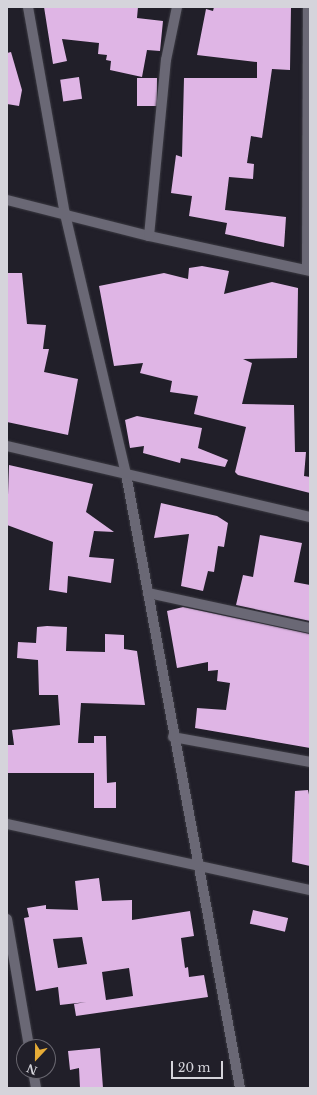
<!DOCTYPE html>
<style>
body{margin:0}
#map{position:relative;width:317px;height:1095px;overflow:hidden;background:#211f29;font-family:"Libre Baskerville",serif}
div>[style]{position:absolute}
.building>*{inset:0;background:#dfb5e5;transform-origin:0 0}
.roads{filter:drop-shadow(0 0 1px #3b3a42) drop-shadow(0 0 1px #3b3a42)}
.minor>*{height:10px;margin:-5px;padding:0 5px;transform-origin:5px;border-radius:5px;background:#6a6875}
span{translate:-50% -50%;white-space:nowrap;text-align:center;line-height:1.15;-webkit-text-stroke:4px #211f29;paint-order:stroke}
.frame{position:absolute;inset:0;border:8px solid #d5d4db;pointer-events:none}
.north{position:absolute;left:16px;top:1039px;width:40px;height:40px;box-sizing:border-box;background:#211f29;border:1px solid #696770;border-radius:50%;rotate:202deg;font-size:11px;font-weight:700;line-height:16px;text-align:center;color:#d5d4db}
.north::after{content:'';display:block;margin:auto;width:14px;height:18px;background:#e7ac37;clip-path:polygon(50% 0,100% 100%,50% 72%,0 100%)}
.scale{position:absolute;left:171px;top:1061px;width:52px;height:18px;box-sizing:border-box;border:2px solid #d5d4db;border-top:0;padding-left:5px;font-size:12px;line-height:14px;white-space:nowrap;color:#d5d4db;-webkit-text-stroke:3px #211f29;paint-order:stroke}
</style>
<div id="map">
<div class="building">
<i style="clip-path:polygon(44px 7px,138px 7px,137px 18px,163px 21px,160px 51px,147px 50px,142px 77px,110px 70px,111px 61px,106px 60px,107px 55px,98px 54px,99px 43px,62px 39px,67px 61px,53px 64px)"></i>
<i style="clip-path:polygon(214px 7px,291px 7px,290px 70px,272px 69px,262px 138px,251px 136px,247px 163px,254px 164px,253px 179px,229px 177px,225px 210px,286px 217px,284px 247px,225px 234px,227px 223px,189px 216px,192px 196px,171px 193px,176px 155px,182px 157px,184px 78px,257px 78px,257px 62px,197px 55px,206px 9px,213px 11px)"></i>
<i style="clip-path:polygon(11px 52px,22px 90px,19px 106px,7px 104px,7px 53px)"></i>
<i style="left:79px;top:77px;width:22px;height:19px;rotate:82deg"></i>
<i style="left:137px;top:78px;width:20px;height:28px"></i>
<i style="clip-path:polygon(202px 266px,229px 271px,224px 294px,272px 282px,298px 288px,297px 358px,243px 359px,252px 363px,242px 404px,294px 405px,295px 452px,306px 452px,304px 476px,310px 477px,310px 493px,238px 475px,235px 472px,246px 427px,194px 414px,198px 396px,170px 392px,172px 381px,140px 373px,143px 363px,114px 366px,99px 286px,164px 273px,188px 279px,189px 268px)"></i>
<i style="clip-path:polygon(7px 273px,22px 273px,27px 324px,46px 325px,43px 349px,49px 349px,44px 372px,78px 379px,68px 435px,7px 422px)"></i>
<i style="clip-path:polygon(137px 416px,202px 428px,198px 448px,228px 460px,225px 467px,181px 458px,180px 463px,143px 453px,144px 446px,130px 448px,125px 420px)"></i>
<i style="clip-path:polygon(9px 465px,93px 484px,86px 512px,114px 532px,94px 531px,89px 557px,114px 559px,111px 583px,68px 576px,67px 593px,49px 590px,53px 542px,7px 525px)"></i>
<i style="clip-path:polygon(161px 503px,217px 516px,228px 523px,224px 547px,218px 546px,214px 572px,208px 571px,203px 591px,181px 586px,189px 534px,154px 538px)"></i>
<i style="clip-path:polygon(260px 535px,302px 543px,294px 582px,310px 585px,310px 621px,236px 605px,243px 575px,253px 577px)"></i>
<i style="clip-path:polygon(183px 607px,310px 634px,310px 748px,195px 728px,197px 708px,226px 710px,230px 683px,217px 681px,218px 670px,208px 671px,208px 662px,177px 668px,167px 611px)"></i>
<i style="clip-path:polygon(47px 626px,67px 627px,66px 651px,105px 652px,105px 634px,124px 635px,124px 649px,137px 651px,145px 705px,81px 703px,78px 743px,94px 743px,94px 736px,106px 736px,107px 783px,116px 782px,116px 808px,94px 808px,94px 773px,8px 773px,7px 745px,14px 745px,12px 730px,60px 725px,58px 695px,39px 695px,38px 660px,17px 658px,18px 642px,36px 643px,37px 627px)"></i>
<i style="clip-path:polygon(308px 790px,310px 799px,310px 866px,292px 862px,295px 791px)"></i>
<i style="clip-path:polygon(evenodd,99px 878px,102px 901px,132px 900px,132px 920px,190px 911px,194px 936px,181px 938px,185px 968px,188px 967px,189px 977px,204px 975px,208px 997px,76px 1016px,74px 1004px,86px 1002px,60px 1005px,58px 987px,36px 991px,24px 918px,29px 917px,27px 908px,46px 905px,46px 909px,78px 910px,75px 881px,99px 878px,82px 937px,87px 964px,58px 968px,53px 939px,82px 937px,99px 878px,129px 968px,133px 996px,106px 1000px,102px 972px,129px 968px)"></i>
<i style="left:253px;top:910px;width:36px;height:14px;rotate:13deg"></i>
<i style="clip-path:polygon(100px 1048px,103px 1088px,80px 1088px,79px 1068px,70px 1070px,68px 1051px)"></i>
</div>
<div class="roads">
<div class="minor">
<i style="left:28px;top:7px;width:210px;rotate:79.9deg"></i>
<i style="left:65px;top:214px;width:267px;rotate:76.8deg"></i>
<i style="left:126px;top:474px;width:624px;rotate:79.48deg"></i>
<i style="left:7px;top:200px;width:146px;rotate:14.2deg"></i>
<i style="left:149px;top:236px;width:165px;rotate:12.3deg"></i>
<i style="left:149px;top:236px;width:177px;rotate:-84.5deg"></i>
<i style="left:166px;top:60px;width:54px;rotate:-78.3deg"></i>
<i style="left:307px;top:270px;width:263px;rotate:-89.8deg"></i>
<i style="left:7px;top:446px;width:311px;rotate:13.2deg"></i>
<i style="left:148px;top:593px;width:166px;rotate:12.2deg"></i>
<i style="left:173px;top:737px;width:139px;rotate:10.3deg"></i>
<i style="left:7px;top:824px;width:310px;rotate:12.3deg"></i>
<i style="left:7px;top:919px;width:130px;rotate:80.2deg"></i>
<i style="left:33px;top:1071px;width:17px;rotate:80deg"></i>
</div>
</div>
<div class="frame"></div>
<div class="north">N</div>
<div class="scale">20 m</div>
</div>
